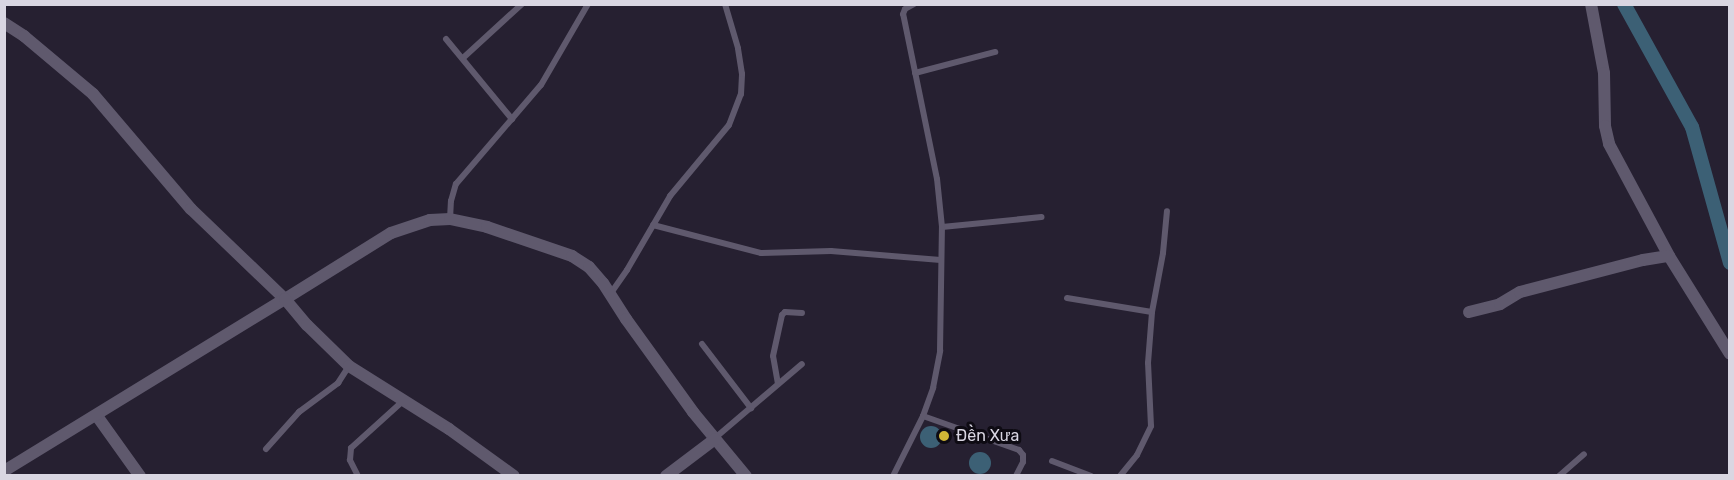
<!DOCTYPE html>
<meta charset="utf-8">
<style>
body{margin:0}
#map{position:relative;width:1734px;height:480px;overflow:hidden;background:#262031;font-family:Rubik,sans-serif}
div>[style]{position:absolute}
.water>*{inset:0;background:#3c6075}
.round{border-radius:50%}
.canal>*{height:14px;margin:-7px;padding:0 7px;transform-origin:7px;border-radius:7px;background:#3c6075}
.lane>*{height:6px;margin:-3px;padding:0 3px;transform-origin:3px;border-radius:3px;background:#5f596d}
.street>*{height:12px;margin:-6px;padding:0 6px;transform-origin:6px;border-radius:6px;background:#5f596d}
.dots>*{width:16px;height:16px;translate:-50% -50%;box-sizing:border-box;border:3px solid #0e0b13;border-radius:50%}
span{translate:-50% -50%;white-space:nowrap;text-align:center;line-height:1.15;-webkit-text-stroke:6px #0e0b13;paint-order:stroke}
.poi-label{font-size:16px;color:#d9d6e2}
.left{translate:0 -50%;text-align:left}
.frame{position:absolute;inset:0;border:6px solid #d9d6e2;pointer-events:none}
</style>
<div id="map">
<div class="water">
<i class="round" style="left:920px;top:426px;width:22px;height:22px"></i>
<i class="round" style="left:969px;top:452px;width:22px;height:22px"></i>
</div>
<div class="canal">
<i style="left:1624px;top:4px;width:141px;rotate:61.1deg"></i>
<i style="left:1692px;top:127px;width:141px;rotate:74.4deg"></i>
</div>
<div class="lane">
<i style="left:446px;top:39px;width:104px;rotate:50.5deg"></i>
<i style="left:463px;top:58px;width:80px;rotate:-42.5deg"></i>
<i style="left:915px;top:73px;width:83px;rotate:-14.7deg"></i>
<i style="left:450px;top:219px;width:18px;rotate:-87deg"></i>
<i style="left:451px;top:201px;width:18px;rotate:-74deg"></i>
<i style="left:456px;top:184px;width:130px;rotate:-49.4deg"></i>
<i style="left:541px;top:85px;width:94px;rotate:-59.9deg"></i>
<i style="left:653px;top:225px;width:112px;rotate:14.5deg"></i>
<i style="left:761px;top:253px;width:70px;rotate:-1.6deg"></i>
<i style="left:831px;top:251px;width:110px;rotate:4.7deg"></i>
<i style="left:942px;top:227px;width:100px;rotate:-5.7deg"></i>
<i style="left:611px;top:293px;width:28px;rotate:-55deg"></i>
<i style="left:627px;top:270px;width:86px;rotate:-59.8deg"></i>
<i style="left:670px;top:196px;width:92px;rotate:-50.3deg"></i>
<i style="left:729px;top:125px;width:33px;rotate:-69deg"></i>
<i style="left:741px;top:94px;width:20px;rotate:-87deg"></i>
<i style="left:742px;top:74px;width:26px;rotate:-99deg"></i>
<i style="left:738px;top:48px;width:46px;rotate:-106.5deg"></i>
<i style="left:1067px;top:298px;width:86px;rotate:9.4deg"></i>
<i style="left:702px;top:344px;width:81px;rotate:52.6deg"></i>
<i style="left:778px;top:384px;width:28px;rotate:-100deg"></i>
<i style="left:773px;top:356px;width:42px;rotate:-77.6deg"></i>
<i style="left:782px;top:315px;width:4px;rotate:-45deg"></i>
<i style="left:785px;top:312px;width:17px;rotate:3deg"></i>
<i style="left:923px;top:416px;width:102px;rotate:19.5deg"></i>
<i style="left:1019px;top:450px;width:6px;rotate:51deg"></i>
<i style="left:1023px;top:455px;width:7px;rotate:90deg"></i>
<i style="left:1023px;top:462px;width:16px;rotate:117deg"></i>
<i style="left:715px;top:438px;width:114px;rotate:-40.4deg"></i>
<i style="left:266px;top:449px;width:50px;rotate:-48.3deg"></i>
<i style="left:299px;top:412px;width:49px;rotate:-36.6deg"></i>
<i style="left:338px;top:383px;width:20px;rotate:-57deg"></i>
<i style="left:1052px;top:461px;width:42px;rotate:21deg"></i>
<i style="left:358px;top:476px;width:18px;rotate:-117deg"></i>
<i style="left:350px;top:460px;width:12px;rotate:-85deg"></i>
<i style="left:351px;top:448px;width:70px;rotate:-42.1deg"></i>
<i style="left:893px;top:476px;width:67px;rotate:-63.4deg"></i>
<i style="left:923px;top:416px;width:30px;rotate:-70deg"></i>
<i style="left:933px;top:388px;width:38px;rotate:-79deg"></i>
<i style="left:940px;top:351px;width:124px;rotate:-89.1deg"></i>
<i style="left:942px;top:227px;width:48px;rotate:-95.9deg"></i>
<i style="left:937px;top:179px;width:168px;rotate:-101.6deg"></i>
<i style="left:903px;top:14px;width:5px;rotate:-68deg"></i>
<i style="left:905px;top:9px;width:10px;rotate:-29deg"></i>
<i style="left:1120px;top:476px;width:27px;rotate:-51deg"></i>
<i style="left:1137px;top:455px;width:32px;rotate:-64deg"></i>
<i style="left:1151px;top:426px;width:63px;rotate:-92.7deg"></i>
<i style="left:1148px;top:363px;width:51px;rotate:-85.5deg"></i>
<i style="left:1152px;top:312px;width:60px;rotate:-79.4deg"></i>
<i style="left:1163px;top:253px;width:42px;rotate:-84.6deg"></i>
<i style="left:1559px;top:476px;width:33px;rotate:-41deg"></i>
</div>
<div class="street">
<i style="left:1591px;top:4px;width:70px;rotate:79.3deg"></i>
<i style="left:1604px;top:73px;width:53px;rotate:88.9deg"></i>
<i style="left:1605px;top:126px;width:18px;rotate:77deg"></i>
<i style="left:1609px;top:144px;width:127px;rotate:61.8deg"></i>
<i style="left:1669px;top:256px;width:115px;rotate:58.1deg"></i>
<i style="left:4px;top:23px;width:24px;rotate:33deg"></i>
<i style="left:24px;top:36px;width:90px;rotate:40deg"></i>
<i style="left:93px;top:94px;width:151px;rotate:49.6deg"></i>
<i style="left:191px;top:209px;width:130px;rotate:43.8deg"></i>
<i style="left:285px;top:299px;width:125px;rotate:-31.9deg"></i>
<i style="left:391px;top:233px;width:41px;rotate:-18.4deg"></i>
<i style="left:430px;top:220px;width:20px;rotate:-3deg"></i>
<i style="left:450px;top:219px;width:38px;rotate:12deg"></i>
<i style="left:487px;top:227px;width:90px;rotate:18.8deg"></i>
<i style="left:572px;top:256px;width:20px;rotate:33deg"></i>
<i style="left:589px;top:267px;width:21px;rotate:49deg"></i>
<i style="left:603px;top:283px;width:43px;rotate:57.4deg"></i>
<i style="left:626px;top:319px;width:115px;rotate:54.2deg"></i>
<i style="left:693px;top:412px;width:83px;rotate:50.4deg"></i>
<i style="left:1469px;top:312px;width:32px;rotate:-14deg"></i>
<i style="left:1500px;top:304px;width:23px;rotate:-31deg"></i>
<i style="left:1520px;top:292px;width:127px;rotate:-14.6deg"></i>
<i style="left:1643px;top:260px;width:26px;rotate:-9deg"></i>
<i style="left:97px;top:416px;width:74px;rotate:54.4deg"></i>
<i style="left:4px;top:471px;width:329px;rotate:-31.5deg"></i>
<i style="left:285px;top:299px;width:34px;rotate:50deg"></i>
<i style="left:307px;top:325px;width:59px;rotate:44.3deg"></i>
<i style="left:349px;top:366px;width:118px;rotate:32.2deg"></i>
<i style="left:449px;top:429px;width:80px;rotate:35.9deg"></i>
<i style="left:666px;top:476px;width:61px;rotate:-37.1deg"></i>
</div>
<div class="dots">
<i style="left:944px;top:436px;background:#d1b736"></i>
</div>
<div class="poi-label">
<span class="left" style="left:956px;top:436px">Đền Xưa</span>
</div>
<div class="frame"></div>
</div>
